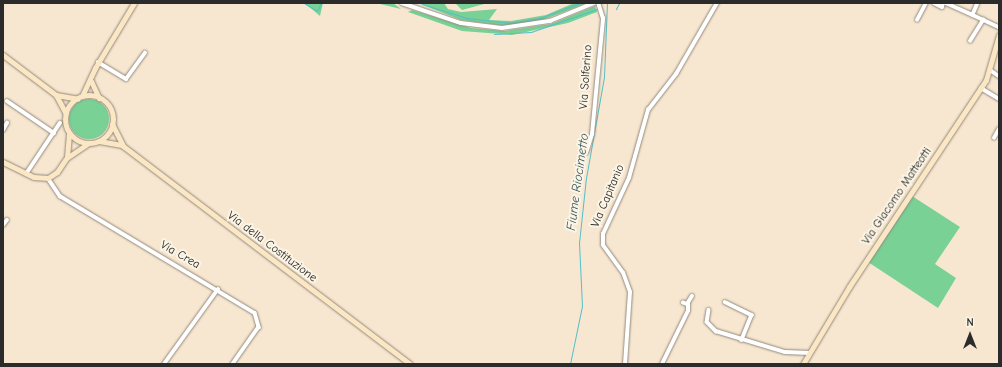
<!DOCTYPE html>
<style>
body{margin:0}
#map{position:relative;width:1002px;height:367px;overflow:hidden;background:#f8e7d0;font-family:"Comic Neue",sans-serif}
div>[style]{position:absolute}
.green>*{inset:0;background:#79d196}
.round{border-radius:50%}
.stream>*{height:1px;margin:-0.5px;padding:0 0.5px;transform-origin:0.5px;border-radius:0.5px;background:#52bfc9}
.roads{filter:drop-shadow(0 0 1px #92897e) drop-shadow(0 0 1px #92897e)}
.street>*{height:3.5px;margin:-1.75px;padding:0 1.75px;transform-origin:1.75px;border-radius:1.75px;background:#fff}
.secondary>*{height:5px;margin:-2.5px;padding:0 2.5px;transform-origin:2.5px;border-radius:2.5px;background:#fbe7c3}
.secondary>.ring{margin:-2.5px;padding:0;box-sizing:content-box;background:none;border:5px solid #fbe7c3;border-radius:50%}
span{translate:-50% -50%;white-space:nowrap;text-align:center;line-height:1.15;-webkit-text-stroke:4px #fcf5e5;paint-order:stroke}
.street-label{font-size:12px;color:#2b2b2b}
.water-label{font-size:13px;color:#37575a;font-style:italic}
.frame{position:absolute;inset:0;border:4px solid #2b2b2b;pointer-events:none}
.north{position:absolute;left:950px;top:315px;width:40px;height:40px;-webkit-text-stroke:3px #fcf5e5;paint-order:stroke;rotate:0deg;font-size:11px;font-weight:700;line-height:16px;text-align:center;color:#2b2b2b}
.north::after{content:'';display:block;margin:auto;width:14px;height:18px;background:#2b2b2b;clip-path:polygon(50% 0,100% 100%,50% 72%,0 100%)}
</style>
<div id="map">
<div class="green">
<i style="clip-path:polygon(304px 3px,323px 3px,320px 16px,313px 10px)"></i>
<i style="clip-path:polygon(367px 3px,393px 3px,401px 9px,380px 4px)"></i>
<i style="clip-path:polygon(418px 3px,444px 3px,448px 9px,461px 12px,497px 9px,489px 20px,511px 21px,546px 15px,574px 3px,587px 3px,540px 21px,505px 26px,461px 20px)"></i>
<i style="clip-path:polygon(447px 3px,488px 3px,462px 10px,456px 4px)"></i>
<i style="clip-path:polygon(595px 6px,597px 12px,568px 23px,512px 35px,462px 31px,408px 12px,412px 10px,471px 28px,505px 31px,551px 24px)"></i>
<i class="round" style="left:69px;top:99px;width:40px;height:40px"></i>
<i style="clip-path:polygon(912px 196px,960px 227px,935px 264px,956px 278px,938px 308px,868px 262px)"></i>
</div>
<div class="stream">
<i style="left:304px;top:3px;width:15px;rotate:32deg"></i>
<i style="left:317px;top:11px;width:9px;rotate:-63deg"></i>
<i style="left:422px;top:4px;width:47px;rotate:17.3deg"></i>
<i style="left:467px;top:18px;width:44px;rotate:6.5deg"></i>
<i style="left:511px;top:23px;width:29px;rotate:-10deg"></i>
<i style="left:540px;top:18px;width:42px;rotate:-21deg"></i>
<i style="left:616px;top:9px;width:7px;rotate:-63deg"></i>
<i style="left:494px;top:34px;width:37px;rotate:-3deg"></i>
<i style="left:531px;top:32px;width:70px;rotate:-19.2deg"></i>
<i style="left:570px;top:364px;width:59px;rotate:-78.3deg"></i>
<i style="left:582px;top:306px;width:63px;rotate:-92.7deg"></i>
<i style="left:579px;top:243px;width:65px;rotate:-83.9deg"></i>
<i style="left:586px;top:178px;width:103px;rotate:-79.9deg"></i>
<i style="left:604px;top:77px;width:74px;rotate:-87.7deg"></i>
</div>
<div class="roads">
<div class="street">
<i style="left:402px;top:3px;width:62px;rotate:18.7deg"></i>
<i style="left:461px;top:23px;width:41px;rotate:7deg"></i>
<i style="left:502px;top:28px;width:49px;rotate:-8.3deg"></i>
<i style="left:550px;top:21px;width:48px;rotate:-22.2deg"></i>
<i style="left:934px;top:3px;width:9px;rotate:27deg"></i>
<i style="left:942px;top:7px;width:4px;rotate:-76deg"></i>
<i style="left:946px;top:3px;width:30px;rotate:24deg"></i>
<i style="left:978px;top:3px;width:13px;rotate:113deg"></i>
<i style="left:973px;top:15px;width:29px;rotate:25deg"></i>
<i style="left:917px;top:20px;width:19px;rotate:-62deg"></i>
<i style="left:970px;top:41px;width:25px;rotate:-58deg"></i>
<i style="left:98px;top:62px;width:33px;rotate:31deg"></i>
<i style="left:126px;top:79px;width:32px;rotate:-54deg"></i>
<i style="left:990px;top:70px;width:11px;rotate:34deg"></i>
<i style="left:981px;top:88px;width:21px;rotate:31deg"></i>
<i style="left:7px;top:101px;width:57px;rotate:34.2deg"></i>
<i style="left:3px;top:130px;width:8px;rotate:-60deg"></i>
<i style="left:994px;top:138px;width:10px;rotate:-61deg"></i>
<i style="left:586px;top:153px;width:20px;rotate:-72deg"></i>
<i style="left:592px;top:134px;width:116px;rotate:-84.5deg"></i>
<i style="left:603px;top:19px;width:17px;rotate:-107deg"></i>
<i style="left:26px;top:174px;width:61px;rotate:-56.3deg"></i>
<i style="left:48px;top:178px;width:22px;rotate:56deg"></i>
<i style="left:60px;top:196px;width:227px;rotate:31deg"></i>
<i style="left:255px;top:313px;width:15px;rotate:74deg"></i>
<i style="left:259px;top:327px;width:45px;rotate:125.1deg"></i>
<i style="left:3px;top:225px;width:6px;rotate:-51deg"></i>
<i style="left:725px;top:302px;width:30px;rotate:26deg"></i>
<i style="left:752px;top:315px;width:27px;rotate:112deg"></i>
<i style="left:687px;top:304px;width:9px;rotate:-58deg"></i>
<i style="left:709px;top:310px;width:12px;rotate:99deg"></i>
<i style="left:707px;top:322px;width:13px;rotate:45deg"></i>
<i style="left:716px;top:331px;width:72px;rotate:16.9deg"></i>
<i style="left:785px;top:352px;width:25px;rotate:2deg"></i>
<i style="left:164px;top:364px;width:92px;rotate:-54.2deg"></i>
<i style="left:625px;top:364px;width:72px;rotate:-86deg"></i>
<i style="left:630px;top:292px;width:20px;rotate:-110deg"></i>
<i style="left:623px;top:273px;width:34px;rotate:-126deg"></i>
<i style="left:603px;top:245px;width:11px;rotate:-90deg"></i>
<i style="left:603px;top:234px;width:62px;rotate:-65.1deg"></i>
<i style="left:629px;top:178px;width:71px;rotate:-74.4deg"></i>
<i style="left:648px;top:110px;width:46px;rotate:-52.1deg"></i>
<i style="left:676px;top:74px;width:82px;rotate:-60deg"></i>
<i style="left:662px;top:364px;width:59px;rotate:-63.9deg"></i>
<i style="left:688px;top:311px;width:6px;rotate:-90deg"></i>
<i style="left:688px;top:305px;width:5px;rotate:-158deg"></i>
</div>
<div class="secondary">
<i style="left:3px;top:55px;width:66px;rotate:37deg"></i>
<i style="left:56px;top:95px;width:21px;rotate:62deg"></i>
<i style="left:91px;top:81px;width:19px;rotate:65deg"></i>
<i style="left:56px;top:95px;width:22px;rotate:10deg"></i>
<i class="ring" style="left:65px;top:95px;width:43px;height:43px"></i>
<i style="left:82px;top:96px;width:31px;rotate:-65deg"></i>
<i style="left:95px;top:68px;width:76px;rotate:-59deg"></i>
<i style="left:112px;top:124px;width:25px;rotate:63deg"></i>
<i style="left:123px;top:146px;width:360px;rotate:37.2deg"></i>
<i style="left:99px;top:141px;width:23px;rotate:10deg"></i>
<i style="left:68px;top:157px;width:25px;rotate:-34deg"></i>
<i style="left:3px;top:162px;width:34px;rotate:26deg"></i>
<i style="left:34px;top:177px;width:14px;rotate:4deg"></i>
<i style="left:48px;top:178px;width:11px;rotate:-34deg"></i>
<i style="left:57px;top:172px;width:18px;rotate:-56deg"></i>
<i style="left:67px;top:157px;width:24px;rotate:-85deg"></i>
<i style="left:803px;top:364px;width:90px;rotate:-59.1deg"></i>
<i style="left:849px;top:287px;width:248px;rotate:-56.5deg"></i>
<i style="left:986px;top:80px;width:47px;rotate:-73.9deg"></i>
</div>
</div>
<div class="street-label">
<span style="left:586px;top:77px;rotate:-86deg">Via Solferino</span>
<span style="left:608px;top:196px;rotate:-67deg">Via Capitanio</span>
<span style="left:897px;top:196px;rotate:-56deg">Via Giacomo Matteotti</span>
<span style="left:272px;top:247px;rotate:37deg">Via della Costituzione</span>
<span style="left:180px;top:255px;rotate:30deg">Via Crea</span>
</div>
<div class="water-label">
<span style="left:578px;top:182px;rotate:-82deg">Fiume Riocimetto</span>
</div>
<div class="frame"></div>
<div class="north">N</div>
</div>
